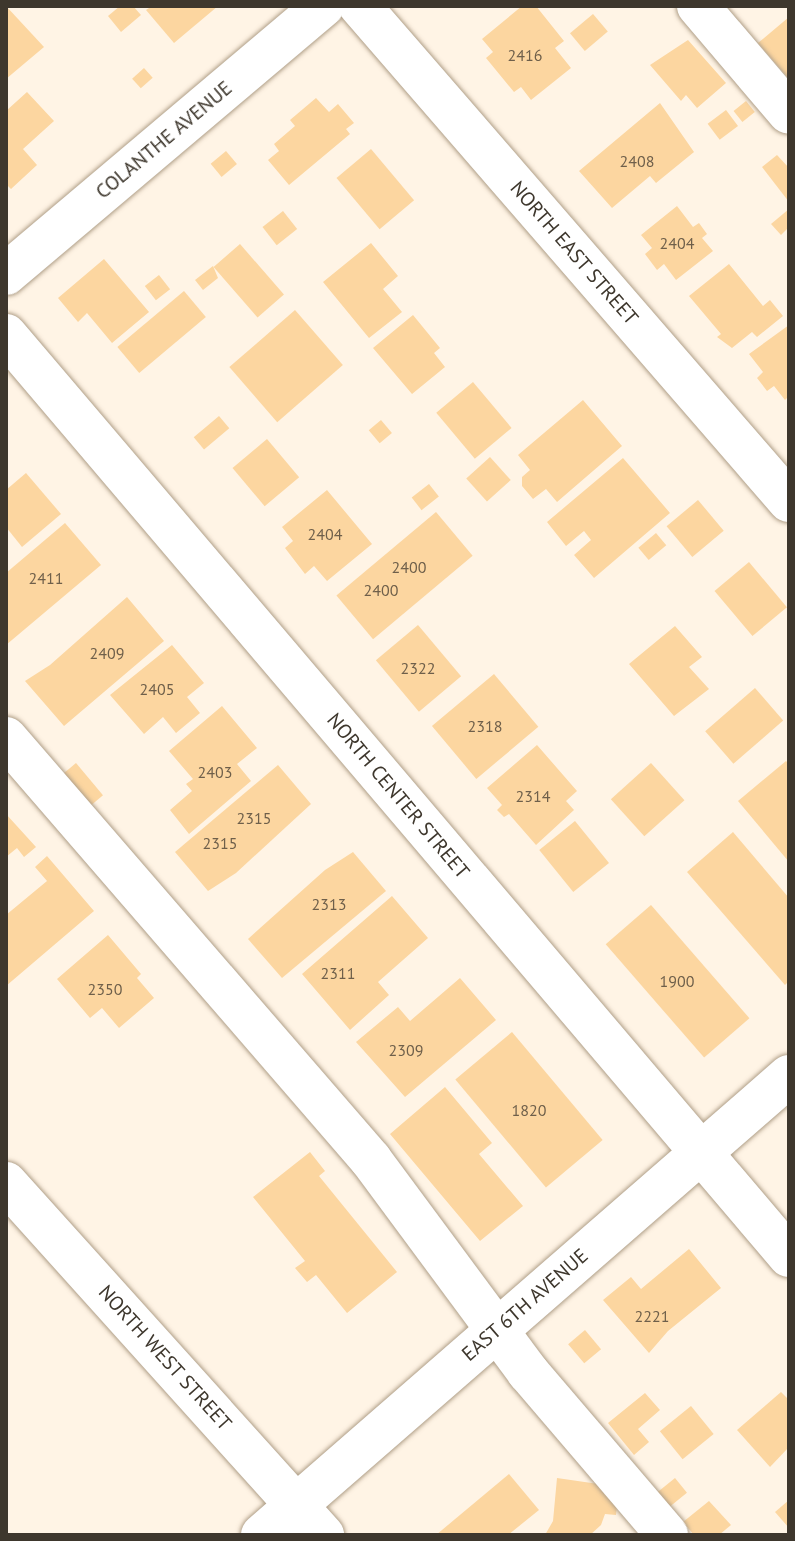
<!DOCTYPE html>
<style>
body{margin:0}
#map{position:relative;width:795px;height:1541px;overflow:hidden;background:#fff4e5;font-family:"PT Sans",sans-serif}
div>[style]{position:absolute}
.building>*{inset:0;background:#fcd6a0;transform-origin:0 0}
.roads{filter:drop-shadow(0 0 2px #b09f88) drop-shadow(0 0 2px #b09f88)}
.minor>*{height:42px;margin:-21px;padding:0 21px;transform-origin:21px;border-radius:21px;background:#fff}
span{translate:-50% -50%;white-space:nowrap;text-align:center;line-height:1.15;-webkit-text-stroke:8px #fff;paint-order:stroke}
.number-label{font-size:16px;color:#6e5f4a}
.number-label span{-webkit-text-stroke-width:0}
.street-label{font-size:20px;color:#3e372d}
.frame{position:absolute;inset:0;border:8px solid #3e372d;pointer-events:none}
</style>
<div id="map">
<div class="building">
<i style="clip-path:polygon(6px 6px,44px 47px,6px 79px)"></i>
<i style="clip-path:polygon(120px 6px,133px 6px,141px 15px,121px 32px,108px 16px)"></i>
<i style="clip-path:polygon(152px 6px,218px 6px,174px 43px,146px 10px)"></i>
<i style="clip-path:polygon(522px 6px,536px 6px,564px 41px,555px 48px,571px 68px,531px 100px,521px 87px,514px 92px,486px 58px,493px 52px,482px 39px)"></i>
<i style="left:593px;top:14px;width:23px;height:30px;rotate:50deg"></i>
<i style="clip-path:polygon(789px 17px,789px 79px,758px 43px)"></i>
<i style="clip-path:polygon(688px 40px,726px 83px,697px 108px,686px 95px,681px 101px,650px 65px)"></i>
<i style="left:144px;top:68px;width:13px;height:16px;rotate:48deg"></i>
<i style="clip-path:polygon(27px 92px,54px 121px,23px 149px,37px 165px,11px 189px,6px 184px,6px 111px)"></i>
<i style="clip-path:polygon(316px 98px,329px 112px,338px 104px,354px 123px,346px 129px,350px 134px,289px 185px,268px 160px,279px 151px,274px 144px,295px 126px,290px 120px)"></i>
<i style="left:746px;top:101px;width:14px;height:16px;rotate:51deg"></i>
<i style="clip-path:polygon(660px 103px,694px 152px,656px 183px,650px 176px,612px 208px,579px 171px)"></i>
<i style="left:726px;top:110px;width:20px;height:23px;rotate:53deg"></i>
<i style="left:371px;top:149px;width:67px;height:45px;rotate:50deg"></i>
<i style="left:226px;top:151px;width:17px;height:20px;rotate:50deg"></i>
<i style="clip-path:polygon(777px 155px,789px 168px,789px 202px,762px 167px)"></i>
<i style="clip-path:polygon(677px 206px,693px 227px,699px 223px,707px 234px,702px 238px,713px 251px,676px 280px,664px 264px,657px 270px,645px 254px,652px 248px,641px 235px)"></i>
<i style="clip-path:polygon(789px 209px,789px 227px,781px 235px,771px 224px)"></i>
<i style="left:283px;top:211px;width:23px;height:26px;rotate:52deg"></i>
<i style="clip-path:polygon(371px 243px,398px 276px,383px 289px,402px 312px,369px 338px,323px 282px)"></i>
<i style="left:240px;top:244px;width:67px;height:35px;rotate:49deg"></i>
<i style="clip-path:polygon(104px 259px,149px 312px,112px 343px,87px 313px,78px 322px,58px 298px)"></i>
<i style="clip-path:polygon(729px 264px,763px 306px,770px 300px,783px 316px,757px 337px,752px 332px,732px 348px,717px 337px,721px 334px,689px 296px)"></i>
<i style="clip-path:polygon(213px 266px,218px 278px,203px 290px,195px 280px)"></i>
<i style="left:159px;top:275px;width:18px;height:18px;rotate:52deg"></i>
<i style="left:184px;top:291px;width:34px;height:87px;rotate:50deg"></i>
<i style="left:295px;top:310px;width:73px;height:87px;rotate:49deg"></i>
<i style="clip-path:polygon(413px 315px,440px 348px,434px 353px,445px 367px,412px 394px,373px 348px)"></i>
<i style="clip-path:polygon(789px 325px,789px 396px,785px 400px,774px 386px,767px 391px,757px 378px,763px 372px,749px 354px)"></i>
<i style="left:473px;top:382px;width:60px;height:48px;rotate:50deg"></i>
<i style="clip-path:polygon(583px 400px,622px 446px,557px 502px,546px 489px,533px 499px,522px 486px,522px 477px,530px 470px,518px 455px)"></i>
<i style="left:219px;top:416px;width:16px;height:33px;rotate:50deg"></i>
<i style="left:381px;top:420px;width:17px;height:16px;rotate:50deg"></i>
<i style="left:267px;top:439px;width:50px;height:45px;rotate:50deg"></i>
<i style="left:490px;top:457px;width:31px;height:32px;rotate:48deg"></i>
<i style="clip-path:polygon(623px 458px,670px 513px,594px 578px,574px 555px,591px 540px,584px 531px,566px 546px,547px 522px)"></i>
<i style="clip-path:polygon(26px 473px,61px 514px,22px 547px,6px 527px,6px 490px)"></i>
<i style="left:429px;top:484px;width:16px;height:22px;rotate:52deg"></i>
<i style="clip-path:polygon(327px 490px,372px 544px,327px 581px,314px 566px,305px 574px,285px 548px,293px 541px,282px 527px)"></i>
<i style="left:698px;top:500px;width:40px;height:41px;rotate:50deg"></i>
<i style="left:436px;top:512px;width:57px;height:130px;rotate:50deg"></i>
<i style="clip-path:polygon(65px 523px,101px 565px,6px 645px,6px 573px)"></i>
<i style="left:656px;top:533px;width:16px;height:23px;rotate:50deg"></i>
<i style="left:749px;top:562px;width:59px;height:45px;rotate:50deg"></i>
<i style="clip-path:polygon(127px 597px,164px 641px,64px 726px,25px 681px,50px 665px)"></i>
<i style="left:418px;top:625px;width:67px;height:55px;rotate:50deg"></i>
<i style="clip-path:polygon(675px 626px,702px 657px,689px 667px,709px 689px,674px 716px,629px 664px)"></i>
<i style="clip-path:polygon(172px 645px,204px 683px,187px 697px,200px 713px,176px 733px,163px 717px,144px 734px,110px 695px)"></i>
<i style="left:494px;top:674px;width:69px;height:81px;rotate:50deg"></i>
<i style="left:755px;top:688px;width:43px;height:66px;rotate:49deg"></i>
<i style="clip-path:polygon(222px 706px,257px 748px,237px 764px,251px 781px,189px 834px,170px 810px,192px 791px,186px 784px,193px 779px,169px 751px)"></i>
<i style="clip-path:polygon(537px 745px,577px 791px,566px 801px,574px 810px,536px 845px,509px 814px,504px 817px,497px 810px,502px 805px,487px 788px)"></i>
<i style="clip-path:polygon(786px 761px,789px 764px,789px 862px,738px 801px)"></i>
<i style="left:76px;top:763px;width:42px;height:21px;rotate:50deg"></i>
<i style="left:651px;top:763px;width:50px;height:54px;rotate:48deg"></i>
<i style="clip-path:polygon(278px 765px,311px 804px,236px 873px,208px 891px,175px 852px)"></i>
<i style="clip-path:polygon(6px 814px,36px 847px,24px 857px,17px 848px,6px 857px)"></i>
<i style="left:575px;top:821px;width:54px;height:46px;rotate:51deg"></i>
<i style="clip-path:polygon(733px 832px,789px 898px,789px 981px,785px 985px,687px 872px)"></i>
<i style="clip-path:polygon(353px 852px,386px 891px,282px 978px,248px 939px,325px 870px)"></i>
<i style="clip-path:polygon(47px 856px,94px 911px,6px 986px,6px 915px,47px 881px,35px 867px)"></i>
<i style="clip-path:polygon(392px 896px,428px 938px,378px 982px,389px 995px,350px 1030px,302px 974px)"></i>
<i style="left:651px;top:905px;width:150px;height:60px;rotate:49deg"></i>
<i style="clip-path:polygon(108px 935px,141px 974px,137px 978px,154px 998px,119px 1028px,102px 1008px,90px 1018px,57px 979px)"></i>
<i style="clip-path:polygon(460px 978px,496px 1020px,405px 1097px,356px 1042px,398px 1007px,410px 1021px)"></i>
<i style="left:512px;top:1032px;width:141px;height:74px;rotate:50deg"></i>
<i style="clip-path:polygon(445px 1087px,492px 1143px,479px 1154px,523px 1206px,480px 1241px,390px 1134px)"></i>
<i style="clip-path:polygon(310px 1152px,325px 1171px,319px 1176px,397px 1272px,347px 1313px,316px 1275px,307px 1282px,295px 1268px,305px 1261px,253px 1197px)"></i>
<i style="clip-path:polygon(689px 1249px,721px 1288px,668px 1331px,649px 1353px,603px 1300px,631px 1277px,641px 1289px)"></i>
<i style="left:585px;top:1330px;width:25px;height:22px;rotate:50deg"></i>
<i style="clip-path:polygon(781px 1392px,789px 1400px,789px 1447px,770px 1467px,737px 1430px)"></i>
<i style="clip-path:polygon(645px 1393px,660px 1410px,638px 1429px,649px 1442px,634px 1455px,608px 1423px)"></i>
<i style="left:691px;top:1406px;width:36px;height:40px;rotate:51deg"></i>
<i style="clip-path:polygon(509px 1474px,539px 1510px,508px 1535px,436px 1535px)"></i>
<i style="clip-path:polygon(557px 1478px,619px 1487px,616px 1515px,605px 1514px,601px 1525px,590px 1535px,545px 1535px,553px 1521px)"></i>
<i style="left:675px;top:1478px;width:19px;height:25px;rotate:51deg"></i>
<i style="clip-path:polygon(789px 1500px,789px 1528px,775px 1512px)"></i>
<i style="clip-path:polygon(709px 1501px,731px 1525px,719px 1535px,694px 1535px,683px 1522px)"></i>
</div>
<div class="roads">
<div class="minor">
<i style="left:360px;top:6px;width:655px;rotate:49.09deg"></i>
<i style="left:698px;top:6px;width:140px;rotate:49.6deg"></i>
<i style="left:6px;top:274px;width:415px;rotate:-40.2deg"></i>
<i style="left:6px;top:335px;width:1209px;rotate:49.63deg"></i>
<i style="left:6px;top:738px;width:558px;rotate:49.14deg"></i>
<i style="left:371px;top:1160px;width:264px;rotate:53.5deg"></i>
<i style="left:528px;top:1372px;width:214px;rotate:49.5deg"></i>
<i style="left:6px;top:1183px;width:474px;rotate:48deg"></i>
<i style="left:262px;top:1535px;width:699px;rotate:-41.05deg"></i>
</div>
</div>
<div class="number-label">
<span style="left:525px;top:55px">2416</span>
<span style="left:637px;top:161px">2408</span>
<span style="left:677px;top:243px">2404</span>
<span style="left:325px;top:534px">2404</span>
<span style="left:409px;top:567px">2400</span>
<span style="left:46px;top:578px">2411</span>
<span style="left:381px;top:590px">2400</span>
<span style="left:107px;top:653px">2409</span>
<span style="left:418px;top:668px">2322</span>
<span style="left:157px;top:689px">2405</span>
<span style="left:485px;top:726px">2318</span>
<span style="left:215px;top:772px">2403</span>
<span style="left:533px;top:796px">2314</span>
<span style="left:254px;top:818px">2315</span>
<span style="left:220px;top:843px">2315</span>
<span style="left:329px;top:904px">2313</span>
<span style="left:338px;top:973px">2311</span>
<span style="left:677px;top:981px">1900</span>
<span style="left:105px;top:989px">2350</span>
<span style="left:406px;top:1050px">2309</span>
<span style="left:529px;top:1110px">1820</span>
<span style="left:652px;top:1316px">2221</span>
</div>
<div class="street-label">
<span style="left:164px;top:140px;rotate:-40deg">COLANTHE AVENUE</span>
<span style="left:574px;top:253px;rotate:49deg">NORTH EAST STREET</span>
<span style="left:398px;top:796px;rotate:50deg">NORTH CENTER STREET</span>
<span style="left:525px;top:1305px;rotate:-41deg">EAST 6TH AVENUE</span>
<span style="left:165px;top:1358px;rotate:48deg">NORTH WEST STREET</span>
</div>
<div class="frame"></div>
</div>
